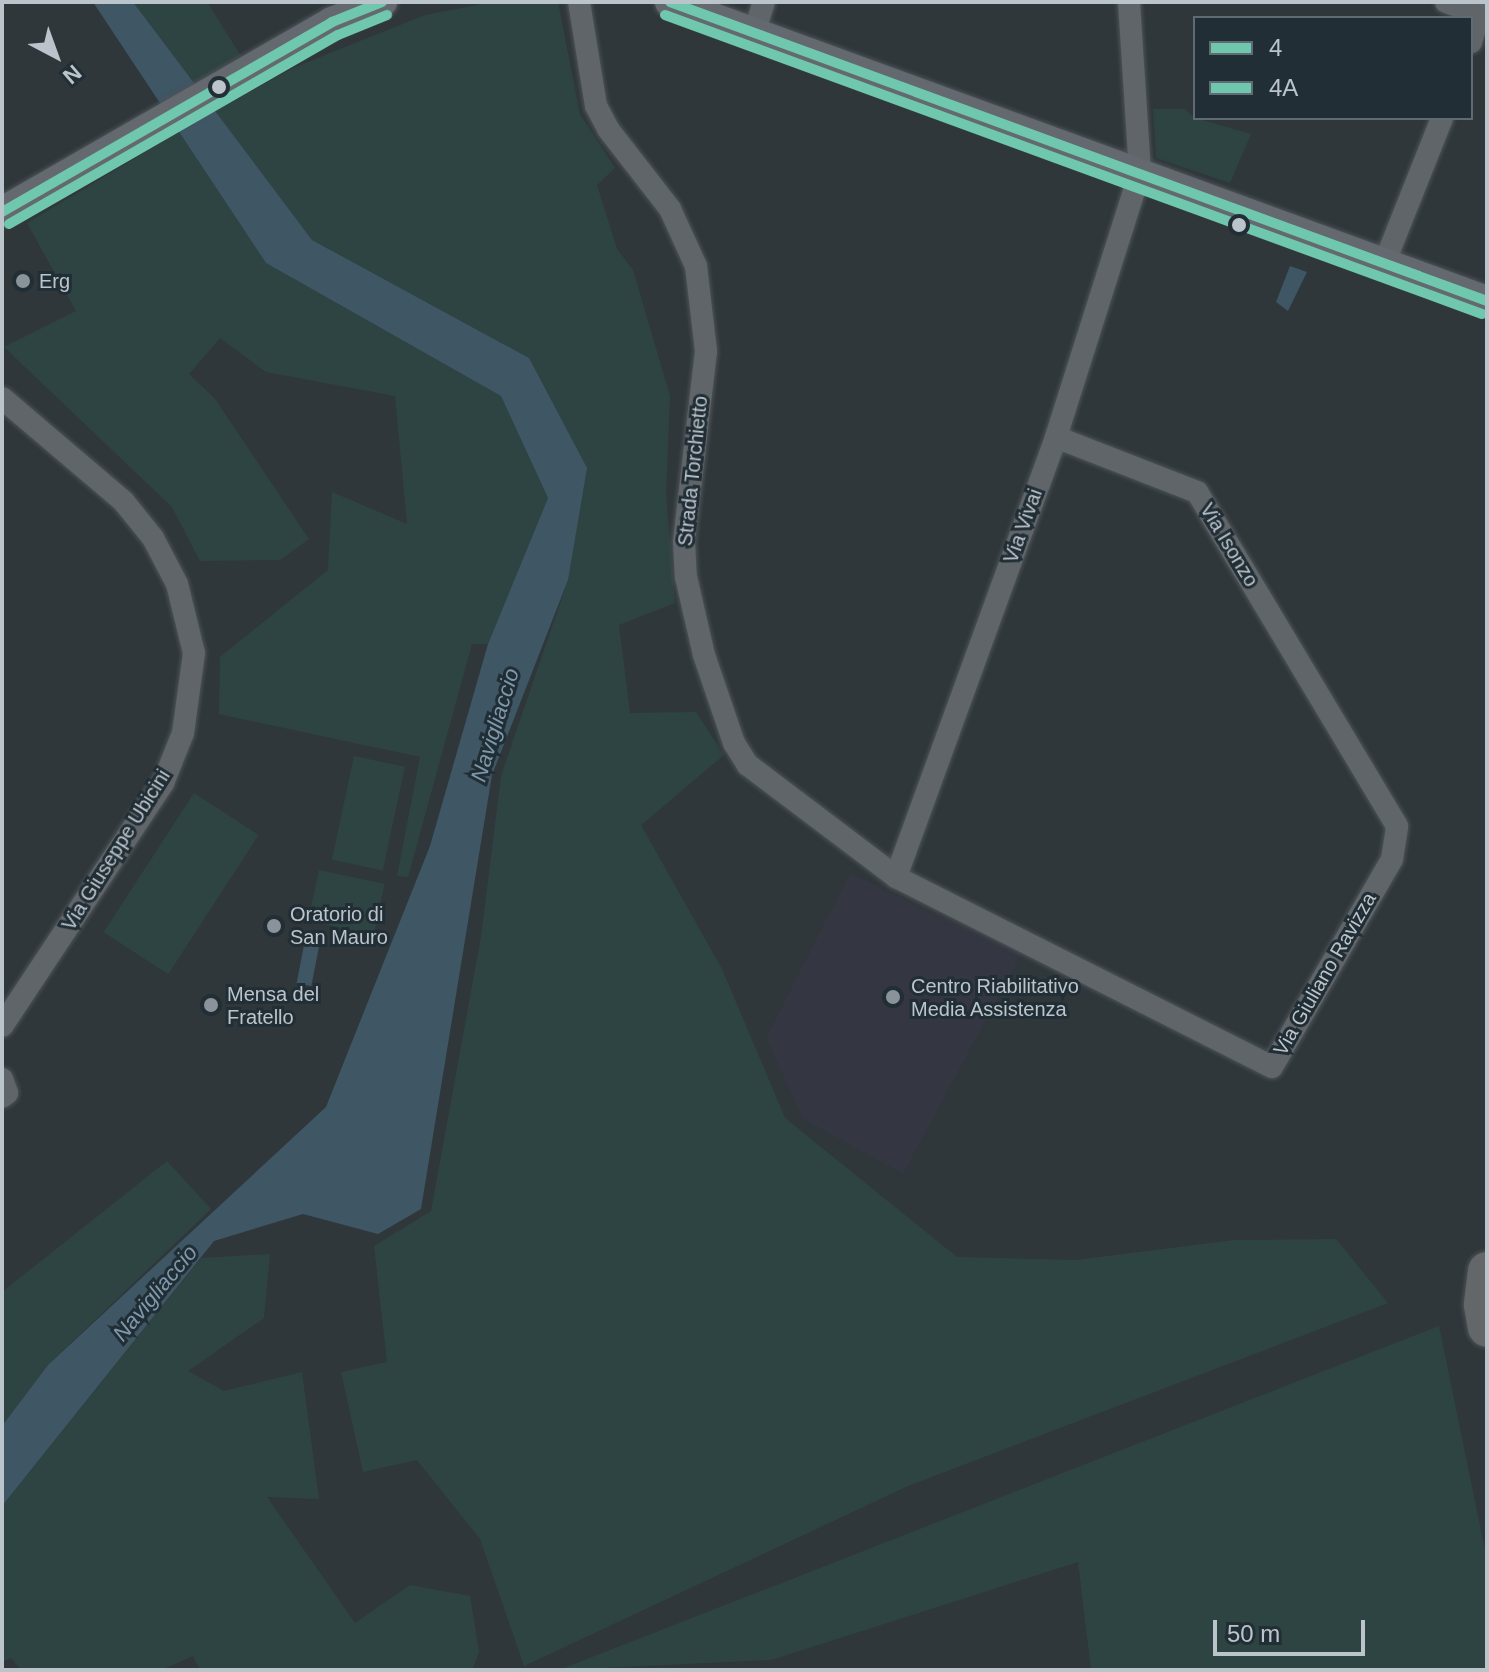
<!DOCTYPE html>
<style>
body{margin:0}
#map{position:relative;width:1489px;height:1672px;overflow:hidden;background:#2f373b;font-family:Helvetica,sans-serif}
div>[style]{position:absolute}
.medical>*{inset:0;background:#343642}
.green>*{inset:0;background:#2e4442;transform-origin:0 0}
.water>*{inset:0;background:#3f5665;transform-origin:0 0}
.roads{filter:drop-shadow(0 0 2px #4d5356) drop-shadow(0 0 2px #4d5356)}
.street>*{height:22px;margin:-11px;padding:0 11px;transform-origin:11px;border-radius:11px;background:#606569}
.secondary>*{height:30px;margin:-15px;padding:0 15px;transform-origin:15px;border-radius:15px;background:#63696e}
.highway>*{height:38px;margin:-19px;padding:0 19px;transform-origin:19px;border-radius:19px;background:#646769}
.bus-1>*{height:10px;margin:-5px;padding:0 5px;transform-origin:5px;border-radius:5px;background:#6fc7ae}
.bus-2>*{height:10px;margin:-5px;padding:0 5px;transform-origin:5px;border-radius:5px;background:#6fc7ae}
.dots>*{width:22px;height:22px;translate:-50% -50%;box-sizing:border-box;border:4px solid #222e36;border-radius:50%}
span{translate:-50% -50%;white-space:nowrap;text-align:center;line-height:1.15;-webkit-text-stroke:6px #222e36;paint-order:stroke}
.poi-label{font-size:20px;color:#bbc4cb}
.left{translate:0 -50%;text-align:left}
.street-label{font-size:20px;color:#bbc4cb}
.water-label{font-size:22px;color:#7e99ab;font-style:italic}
.frame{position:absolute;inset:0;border:4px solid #bbc4cb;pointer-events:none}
.legend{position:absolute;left:1193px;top:16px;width:280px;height:104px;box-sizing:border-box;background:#222e36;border:2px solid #5f6a72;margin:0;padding:10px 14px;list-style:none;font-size:24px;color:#bbc4cb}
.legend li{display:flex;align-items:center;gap:16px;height:40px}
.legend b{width:40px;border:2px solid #5f6a72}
.north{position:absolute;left:16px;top:16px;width:80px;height:80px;-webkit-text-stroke:6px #222e36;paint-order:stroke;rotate:139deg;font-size:22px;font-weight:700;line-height:32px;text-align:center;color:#bbc4cb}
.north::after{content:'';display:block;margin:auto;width:28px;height:36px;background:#bbc4cb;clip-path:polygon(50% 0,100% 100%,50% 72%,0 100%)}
.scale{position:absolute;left:1213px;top:1620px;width:152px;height:36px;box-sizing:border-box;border:4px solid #bbc4cb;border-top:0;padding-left:10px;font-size:24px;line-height:28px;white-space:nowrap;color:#bbc4cb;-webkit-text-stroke:6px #222e36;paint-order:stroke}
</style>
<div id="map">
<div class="medical">
<i style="clip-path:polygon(850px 873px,1021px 955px,903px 1174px,803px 1119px,766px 1038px)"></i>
</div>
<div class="green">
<i style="clip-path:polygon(133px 2px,207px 2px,241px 56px,194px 84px)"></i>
<i style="clip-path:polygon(493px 2px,558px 2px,580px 114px,615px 168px,597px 185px,617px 249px,633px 270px,670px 396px,666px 494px,675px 603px,619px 625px,630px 713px,696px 712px,724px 755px,641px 825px,722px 969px,785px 1118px,957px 1257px,1076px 1260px,1234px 1240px,1336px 1239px,1388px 1303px,908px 1486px,524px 1666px,480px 1539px,417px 1460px,363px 1472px,341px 1372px,387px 1362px,374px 1246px,431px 1211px,481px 937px,501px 776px,568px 580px,529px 358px,312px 240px,214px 112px,293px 68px,425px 15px)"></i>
<i style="clip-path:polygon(1153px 109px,1184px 109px,1195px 118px,1251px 134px,1230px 183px,1156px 158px)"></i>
<i style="clip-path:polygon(179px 132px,266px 263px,501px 396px,548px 498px,488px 644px,472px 644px,408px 877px,397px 876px,420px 757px,219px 714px,220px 657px,328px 570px,332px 492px,407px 524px,395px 396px,266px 372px,220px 338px,189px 374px,215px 399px,309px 539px,280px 560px,200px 561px,172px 507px,4px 347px,76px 311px,27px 223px)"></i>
<i style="left:354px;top:756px;width:52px;height:106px;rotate:12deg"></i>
<i style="left:194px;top:793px;width:77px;height:166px;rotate:33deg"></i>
<i style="left:319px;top:870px;width:67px;height:52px;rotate:12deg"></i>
<i style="clip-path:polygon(167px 1161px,211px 1209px,48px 1365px,2px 1426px,2px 1292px)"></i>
<i style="clip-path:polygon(270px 1254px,264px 1318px,188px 1371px,224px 1391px,302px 1372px,319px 1499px,267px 1497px,355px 1623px,410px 1585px,470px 1596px,479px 1652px,472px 1670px,200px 1670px,193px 1656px,161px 1670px,21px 1670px,11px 1658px,2px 1662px,2px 1506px,201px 1258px)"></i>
<i style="clip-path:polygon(1439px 1326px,1487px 1560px,1487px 1670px,1091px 1670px,1078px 1562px,771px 1660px,559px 1670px)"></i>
</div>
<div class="water">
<i style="clip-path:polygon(93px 2px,133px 2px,312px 240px,529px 358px,587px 468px,568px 580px,492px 775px,421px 1209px,378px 1234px,303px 1214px,214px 1241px,2px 1506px,2px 1426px,48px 1365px,326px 1107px,430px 846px,488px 644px,548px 498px,501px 396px,266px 263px)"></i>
<i style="clip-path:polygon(1290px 266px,1307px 272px,1288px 311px,1276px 302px)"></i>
<i style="left:305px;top:940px;width:15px;height:44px;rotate:11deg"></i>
</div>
<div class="roads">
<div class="street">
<i style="left:579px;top:2px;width:105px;rotate:80.7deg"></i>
<i style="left:596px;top:106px;width:26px;rotate:62deg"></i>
<i style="left:608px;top:129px;width:101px;rotate:52.2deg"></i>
<i style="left:670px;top:209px;width:63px;rotate:65.5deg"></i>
<i style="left:696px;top:266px;width:86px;rotate:83.3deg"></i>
<i style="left:706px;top:351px;width:192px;rotate:96.6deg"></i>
<i style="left:684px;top:542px;width:35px;rotate:87deg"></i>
<i style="left:686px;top:577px;width:80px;rotate:77deg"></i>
<i style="left:704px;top:655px;width:93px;rotate:71.2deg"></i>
<i style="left:734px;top:743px;width:26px;rotate:58deg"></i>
<i style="left:748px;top:765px;width:186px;rotate:37.1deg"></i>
<i style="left:896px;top:877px;width:421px;rotate:26.8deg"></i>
<i style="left:1272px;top:1067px;width:240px;rotate:-60deg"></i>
<i style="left:1392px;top:859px;width:33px;rotate:-81deg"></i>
<i style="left:1397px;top:826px;width:389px;rotate:-120.9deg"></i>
<i style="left:1197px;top:492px;width:151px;rotate:-158.7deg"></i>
<i style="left:1446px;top:2px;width:35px;rotate:20deg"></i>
<i style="left:754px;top:34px;width:34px;rotate:-73deg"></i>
<i style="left:1471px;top:42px;width:42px;rotate:-73.3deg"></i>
<i style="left:1384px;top:264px;width:157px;rotate:-68.3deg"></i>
<i style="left:2px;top:398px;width:160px;rotate:40.4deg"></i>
<i style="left:124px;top:502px;width:46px;rotate:51.1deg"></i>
<i style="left:153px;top:538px;width:52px;rotate:62.4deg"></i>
<i style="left:177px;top:584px;width:71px;rotate:76.2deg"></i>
<i style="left:194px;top:653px;width:81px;rotate:97.8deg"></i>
<i style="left:183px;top:733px;width:54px;rotate:111.8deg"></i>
<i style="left:163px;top:783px;width:291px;rotate:123.5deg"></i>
<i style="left:896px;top:877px;width:468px;rotate:-70deg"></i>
<i style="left:1056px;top:437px;width:278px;rotate:-72.4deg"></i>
<i style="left:1140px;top:172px;width:170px;rotate:-93.7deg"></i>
<i style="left:2px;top:1079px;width:15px;rotate:70deg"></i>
<i style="left:7px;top:1093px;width:6px;rotate:141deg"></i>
</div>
<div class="secondary">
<i style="left:670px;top:2px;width:870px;rotate:20.1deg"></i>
<i style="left:2px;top:212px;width:381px;rotate:-29.9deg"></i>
<i style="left:332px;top:22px;width:54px;rotate:-21.8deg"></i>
</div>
<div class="highway">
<i style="left:1487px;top:1271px;width:34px;rotate:97deg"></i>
<i style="left:1483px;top:1305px;width:23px;rotate:80deg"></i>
</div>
</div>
<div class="bus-1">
<i style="left:670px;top:2px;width:870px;rotate:20.1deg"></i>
<i style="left:2px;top:212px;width:381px;rotate:-29.9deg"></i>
<i style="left:332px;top:22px;width:54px;rotate:-21.8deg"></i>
</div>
<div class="bus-2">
<i style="left:665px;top:15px;width:870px;rotate:20.1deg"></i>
<i style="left:9px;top:224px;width:379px;rotate:-29.9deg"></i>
<i style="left:338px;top:35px;width:53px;rotate:-22.2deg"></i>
</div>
<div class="dots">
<i style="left:219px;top:87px;background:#bbc4cb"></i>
<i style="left:1239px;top:225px;background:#bbc4cb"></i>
<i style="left:23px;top:281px;background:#8a9399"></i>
<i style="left:274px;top:926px;background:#8a9399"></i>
<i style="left:893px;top:997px;background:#8a9399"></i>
<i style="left:211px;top:1005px;background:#8a9399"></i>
</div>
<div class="poi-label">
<span class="left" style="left:39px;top:281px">Erg</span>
<span class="left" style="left:290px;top:926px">Oratorio di<br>San Mauro</span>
<span class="left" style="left:911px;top:998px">Centro Riabilitativo<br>Media Assistenza</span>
<span class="left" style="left:227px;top:1006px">Mensa del<br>Fratello</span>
</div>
<div class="street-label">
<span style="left:693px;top:471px;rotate:-84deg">Strada Torchietto</span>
<span style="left:1023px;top:526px;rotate:-70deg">Via Vivai</span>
<span style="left:1229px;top:545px;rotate:59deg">Via Isonzo</span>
<span style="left:116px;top:850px;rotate:-58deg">Via Giuseppe Ubicini</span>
<span style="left:1325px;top:974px;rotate:-60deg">Via Giuliano Ravizza</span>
</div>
<div class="water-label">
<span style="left:495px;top:725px;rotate:-73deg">Navigliaccio</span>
<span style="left:155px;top:1293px;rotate:-50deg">Navigliaccio</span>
</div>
<div class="frame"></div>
<ul class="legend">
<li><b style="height:10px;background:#6fc7ae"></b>4</li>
<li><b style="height:10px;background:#6fc7ae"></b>4A</li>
</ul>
<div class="north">N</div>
<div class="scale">50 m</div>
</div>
